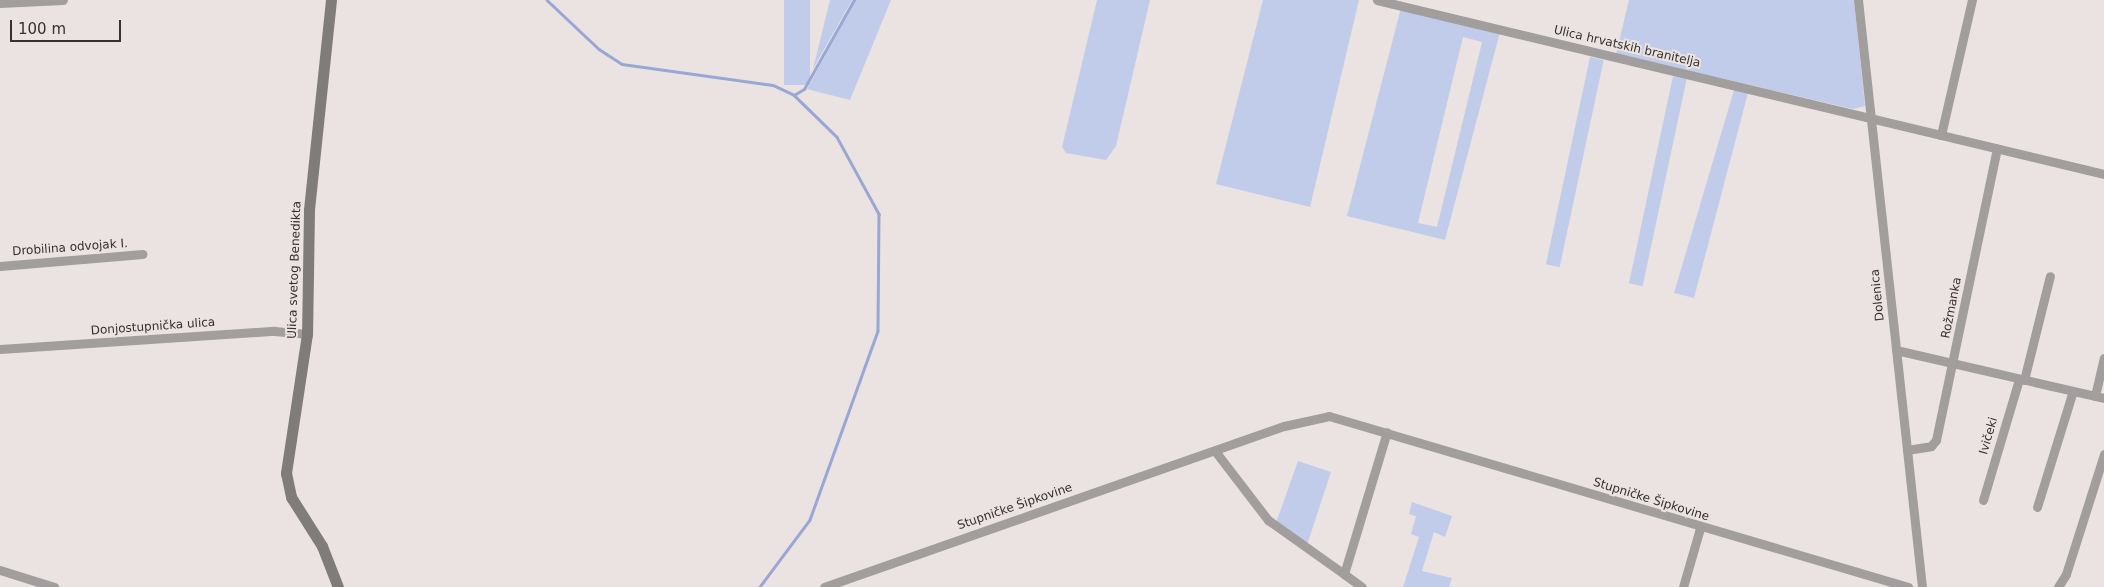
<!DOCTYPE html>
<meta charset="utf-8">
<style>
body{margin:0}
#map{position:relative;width:2104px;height:587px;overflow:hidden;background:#ebe3e1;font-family:"DejaVu Sans",sans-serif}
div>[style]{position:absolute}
.green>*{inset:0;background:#c1ccea;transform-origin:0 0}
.stream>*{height:2.5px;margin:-1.25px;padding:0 1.25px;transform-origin:1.25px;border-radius:1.25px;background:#98a7d4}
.street>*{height:9px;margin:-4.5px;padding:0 4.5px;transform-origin:4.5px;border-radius:4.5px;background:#a19e9d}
.secondary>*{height:11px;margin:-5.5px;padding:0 5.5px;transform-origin:5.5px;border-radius:5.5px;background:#807c7a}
span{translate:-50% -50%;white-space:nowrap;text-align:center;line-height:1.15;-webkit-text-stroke:4px #ebe3e1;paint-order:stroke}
.street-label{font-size:12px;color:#353130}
.scale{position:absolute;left:10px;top:20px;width:111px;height:22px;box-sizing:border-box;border:2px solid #353130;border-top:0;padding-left:6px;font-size:15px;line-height:18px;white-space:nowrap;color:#353130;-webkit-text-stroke:4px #ebe3e1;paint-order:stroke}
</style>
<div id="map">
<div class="green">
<i style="left:784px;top:0;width:26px;height:85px"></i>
<i style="clip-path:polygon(830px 0,852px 0,813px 69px)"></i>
<i style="clip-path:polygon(856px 0,891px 0,850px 100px,807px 89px)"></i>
<i style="clip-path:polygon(1097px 0,1150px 0,1116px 146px,1106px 160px,1066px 153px,1062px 147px)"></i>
<i style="clip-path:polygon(1263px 0,1359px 0,1310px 207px,1216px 184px)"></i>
<i style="clip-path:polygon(1629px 0,1854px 0,1865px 106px,1853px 109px,1616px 54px)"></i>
<i style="clip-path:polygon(evenodd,1401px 8px,1500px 32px,1445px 240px,1347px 216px,1401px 8px,1463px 37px,1482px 42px,1437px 227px,1418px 223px,1463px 37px)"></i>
<i style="left:1590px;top:57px;width:14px;height:212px;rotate:12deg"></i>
<i style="left:1673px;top:76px;width:14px;height:212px;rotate:12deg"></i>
<i style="clip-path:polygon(1734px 90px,1748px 93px,1694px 298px,1674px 293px)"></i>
<i style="clip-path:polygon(1298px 461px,1331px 472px,1307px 545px,1276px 523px)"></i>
<i style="clip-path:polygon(1412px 502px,1452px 516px,1445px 537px,1434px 532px,1422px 571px,1452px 578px,1449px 587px,1403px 587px,1419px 537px,1411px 534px,1416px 516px,1409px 514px)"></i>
</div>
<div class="stream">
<i style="left:547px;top:0;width:71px;rotate:43.3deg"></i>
<i style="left:599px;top:49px;width:27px;rotate:33deg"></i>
<i style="left:622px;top:64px;width:152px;rotate:7.9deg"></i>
<i style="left:773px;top:85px;width:23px;rotate:25deg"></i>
<i style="left:794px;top:95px;width:60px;rotate:44.3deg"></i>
<i style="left:837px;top:137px;width:88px;rotate:61.4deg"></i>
<i style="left:879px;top:214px;width:117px;rotate:90.5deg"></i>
<i style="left:878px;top:331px;width:201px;rotate:109.8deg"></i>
<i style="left:810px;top:520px;width:84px;rotate:126.7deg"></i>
<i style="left:794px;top:95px;width:12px;rotate:-31deg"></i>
<i style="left:804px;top:89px;width:102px;rotate:-60.7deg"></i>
</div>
<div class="street">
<i style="left:1377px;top:0;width:748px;rotate:13.46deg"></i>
<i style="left:1858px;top:0;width:590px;rotate:83.78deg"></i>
<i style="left:0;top:3px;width:63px;rotate:-2.7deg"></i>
<i style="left:1941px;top:135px;width:139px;rotate:-77.1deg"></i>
<i style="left:0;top:266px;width:143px;rotate:-4.8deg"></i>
<i style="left:0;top:349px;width:275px;rotate:-3.8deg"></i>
<i style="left:274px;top:331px;width:33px;rotate:5deg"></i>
<i style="left:1896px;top:350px;width:213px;rotate:13deg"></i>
<i style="left:2024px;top:380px;width:107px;rotate:-76deg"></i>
<i style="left:2095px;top:396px;width:39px;rotate:-77deg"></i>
<i style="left:1907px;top:450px;width:24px;rotate:-9deg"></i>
<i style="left:1931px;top:446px;width:8px;rotate:-50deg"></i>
<i style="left:1936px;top:440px;width:298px;rotate:-78.2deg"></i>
<i style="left:1215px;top:451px;width:87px;rotate:52.5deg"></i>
<i style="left:1268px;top:520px;width:93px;rotate:35.4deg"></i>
<i style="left:1344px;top:574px;width:148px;rotate:-73.2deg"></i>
<i style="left:1983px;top:500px;width:126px;rotate:-73.4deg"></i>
<i style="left:2037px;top:507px;width:121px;rotate:-72.8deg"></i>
<i style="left:0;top:570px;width:57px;rotate:17.5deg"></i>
<i style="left:1344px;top:574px;width:22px;rotate:36deg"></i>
<i style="left:824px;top:587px;width:487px;rotate:-19.3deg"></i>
<i style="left:1284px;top:426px;width:46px;rotate:-12.5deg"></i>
<i style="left:1329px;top:416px;width:604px;rotate:16.45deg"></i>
<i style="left:1683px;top:587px;width:61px;rotate:-73.9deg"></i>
<i style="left:2058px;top:587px;width:15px;rotate:-58deg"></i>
<i style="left:2066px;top:574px;width:126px;rotate:-72.4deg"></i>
</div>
<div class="secondary">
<i style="left:331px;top:0;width:211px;rotate:96deg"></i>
<i style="left:309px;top:210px;width:124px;rotate:90.9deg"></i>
<i style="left:307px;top:334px;width:141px;rotate:98.6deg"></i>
<i style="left:286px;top:473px;width:25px;rotate:78deg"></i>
<i style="left:291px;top:497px;width:58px;rotate:57.7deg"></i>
<i style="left:322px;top:546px;width:44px;rotate:68.7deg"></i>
</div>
<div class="street-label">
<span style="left:1627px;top:47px;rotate:13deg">Ulica hrvatskih branitelja</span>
<span style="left:70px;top:248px;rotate:-4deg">Drobilina odvojak I.</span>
<span style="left:295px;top:270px;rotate:-88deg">Ulica svetog Benedikta</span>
<span style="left:1878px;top:295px;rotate:-96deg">Dolenica</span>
<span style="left:1952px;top:308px;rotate:-79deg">Rožmanka</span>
<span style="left:153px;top:327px;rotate:-4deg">Donjostupnička ulica</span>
<span style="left:1989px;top:436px;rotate:-74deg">Ivičeki</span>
<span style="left:1651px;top:500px;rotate:17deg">Stupničke Šipkovine</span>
<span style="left:1015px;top:507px;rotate:-19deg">Stupničke Šipkovine</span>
</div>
<div class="scale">100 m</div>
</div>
